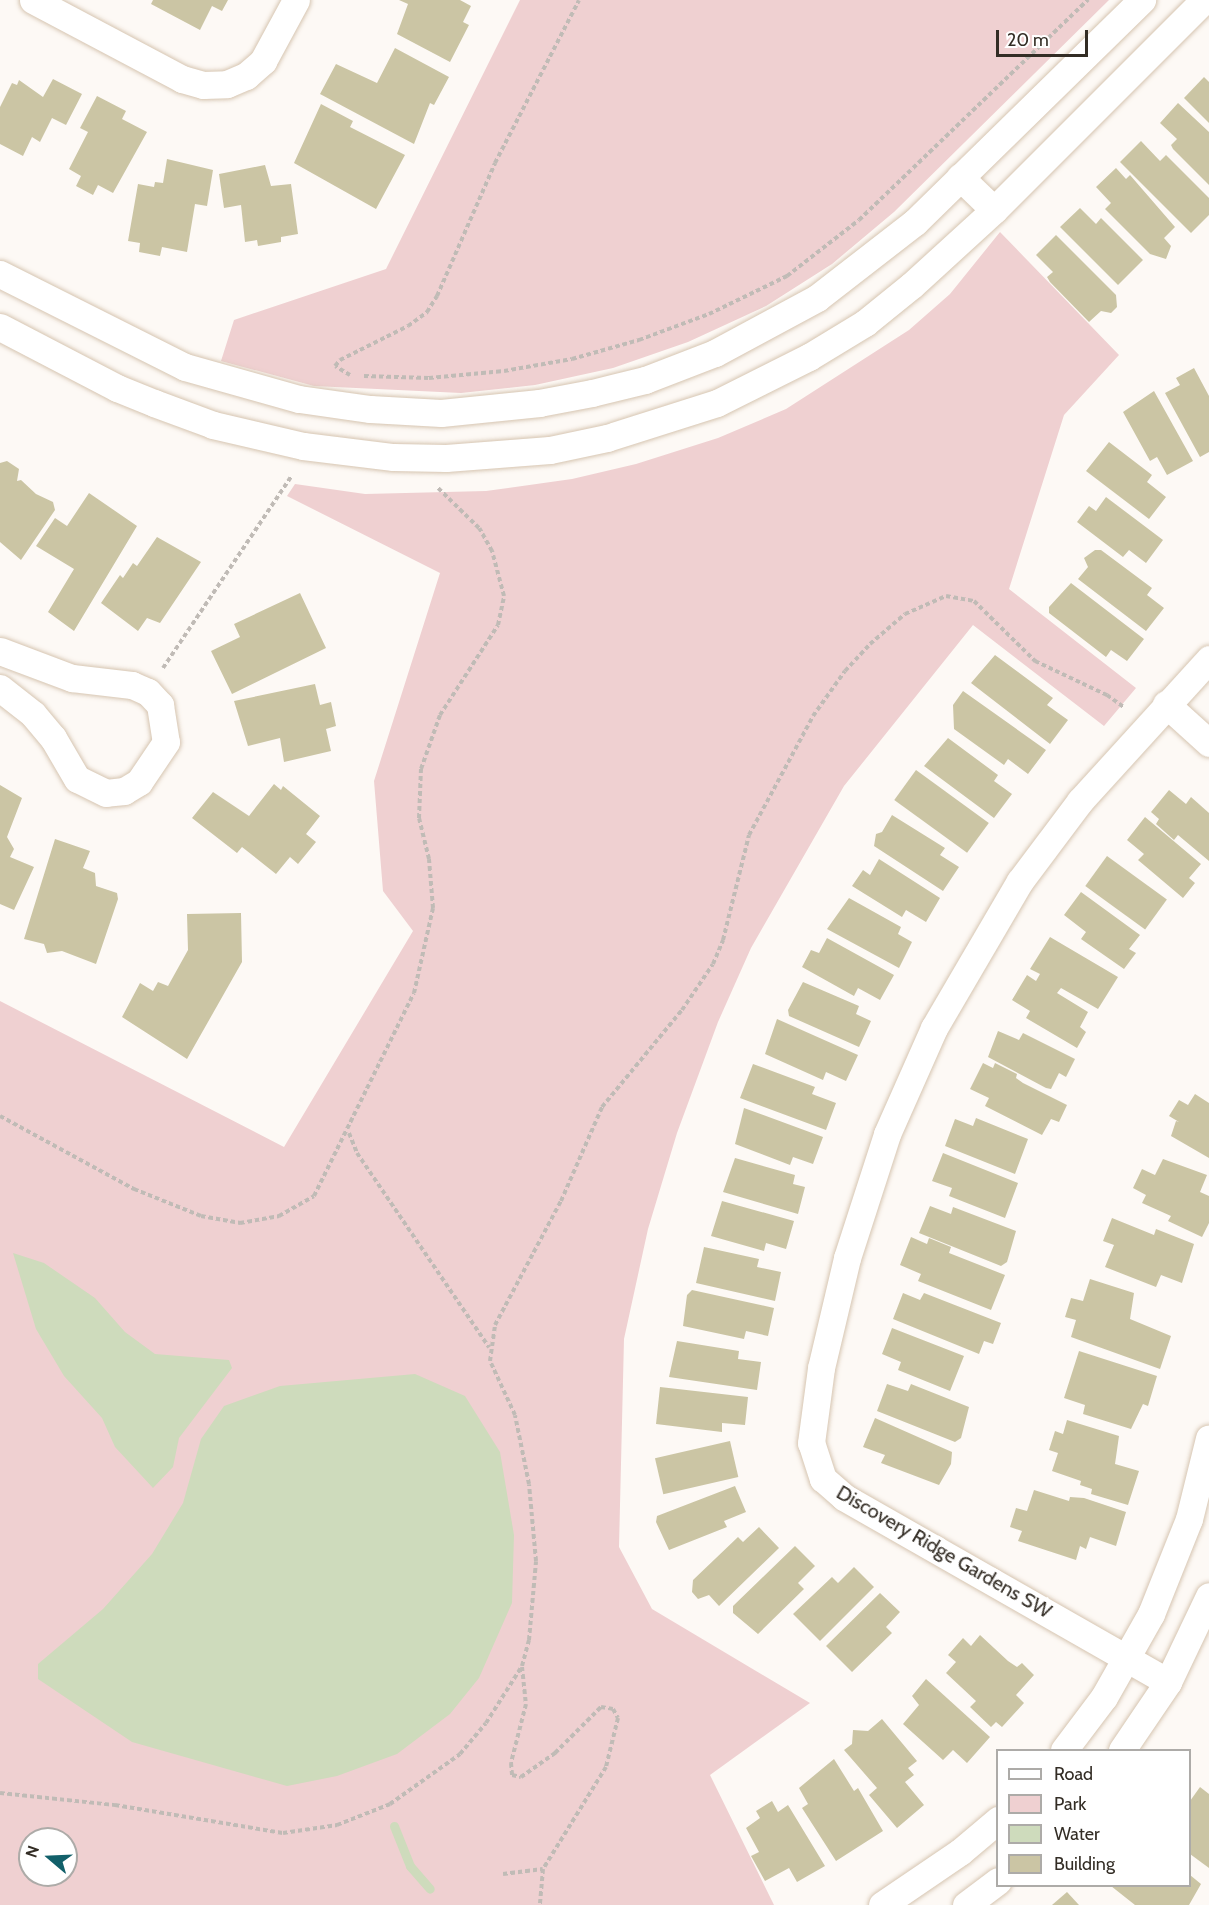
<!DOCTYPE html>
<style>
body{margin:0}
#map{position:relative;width:1209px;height:1905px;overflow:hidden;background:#fdf9f5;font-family:Cabin,sans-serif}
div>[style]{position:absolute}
.green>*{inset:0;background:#efd0d1}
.water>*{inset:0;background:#cedbbc}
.stream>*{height:9px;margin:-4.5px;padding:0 4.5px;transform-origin:4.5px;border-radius:4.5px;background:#cedbbc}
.building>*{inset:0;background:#cbc5a4;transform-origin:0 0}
.path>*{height:4px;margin-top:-2px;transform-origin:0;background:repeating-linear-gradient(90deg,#c0bbb6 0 4.5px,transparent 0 7.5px)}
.roads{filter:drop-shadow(0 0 2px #d6c5b1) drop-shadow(0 0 2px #d6c5b1)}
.street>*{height:27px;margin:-13.5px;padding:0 13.5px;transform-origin:13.5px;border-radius:13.5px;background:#fff}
span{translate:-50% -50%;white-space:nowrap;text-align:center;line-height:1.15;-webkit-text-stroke:6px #fff;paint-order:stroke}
.street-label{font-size:20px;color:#332d25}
.legend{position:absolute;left:996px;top:1749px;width:195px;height:138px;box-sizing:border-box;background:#fff;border:2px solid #adaba8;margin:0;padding:8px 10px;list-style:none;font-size:18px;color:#332d25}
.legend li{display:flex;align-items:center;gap:12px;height:30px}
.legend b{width:30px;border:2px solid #adaba8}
.north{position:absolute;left:18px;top:1827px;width:60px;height:60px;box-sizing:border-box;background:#fff;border:2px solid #adaba8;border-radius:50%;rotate:289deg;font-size:16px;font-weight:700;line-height:24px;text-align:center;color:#332d25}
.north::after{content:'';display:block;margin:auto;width:21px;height:27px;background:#12606a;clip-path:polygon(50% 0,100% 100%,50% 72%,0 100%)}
.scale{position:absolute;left:996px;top:30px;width:92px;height:27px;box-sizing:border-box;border:3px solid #332d25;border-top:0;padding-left:8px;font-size:18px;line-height:21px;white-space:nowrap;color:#332d25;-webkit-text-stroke:4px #fff;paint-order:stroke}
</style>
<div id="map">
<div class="green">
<i style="clip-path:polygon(520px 0,1109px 0,894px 212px,832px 264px,766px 306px,688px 342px,613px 368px,535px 385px,461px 393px,314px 386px,221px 361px,234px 320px,386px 269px)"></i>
<i style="clip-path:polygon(evenodd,1000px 232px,1119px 355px,1064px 415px,1009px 589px,1136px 688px,1104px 726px,973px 625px,844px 786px,751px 948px,718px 1022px,677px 1133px,648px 1229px,624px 1339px,619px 1547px,652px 1609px,810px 1703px,710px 1775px,774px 1905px,0 1905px,0 1001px,284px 1147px,413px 931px,383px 891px,374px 781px,440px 573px,287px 496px,295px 484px,365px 494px,486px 491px,572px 479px,636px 464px,718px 438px,786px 409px,909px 330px,950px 294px,1000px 232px,30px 1839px,66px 1839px,66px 1875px,30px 1875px,30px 1839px)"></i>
</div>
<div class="water">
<i style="clip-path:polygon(13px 1253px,44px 1263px,95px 1298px,125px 1332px,155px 1354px,229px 1360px,232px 1368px,179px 1438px,173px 1467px,153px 1488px,115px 1447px,102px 1418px,64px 1376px,36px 1329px)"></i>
<i style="clip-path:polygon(415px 1374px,465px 1396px,500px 1452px,514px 1535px,512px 1603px,479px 1678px,450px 1714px,397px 1754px,337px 1776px,287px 1786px,132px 1742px,38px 1679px,38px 1664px,103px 1609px,152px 1554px,183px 1503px,201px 1439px,224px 1406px,280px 1386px)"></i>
</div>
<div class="stream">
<i style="left:394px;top:1826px;width:43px;rotate:68.2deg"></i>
<i style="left:410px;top:1866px;width:30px;rotate:49deg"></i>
</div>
<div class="building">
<i style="clip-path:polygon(153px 0,228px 0,222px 11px,212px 6px,200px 30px,151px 4px)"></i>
<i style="clip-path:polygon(399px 0,460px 0,471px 6px,463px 22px,469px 25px,450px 62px,397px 34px,408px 4px)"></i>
<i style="clip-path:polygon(395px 48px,449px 77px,434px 105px,430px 103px,414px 144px,320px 94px,336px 64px,377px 83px)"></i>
<i style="clip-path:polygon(1204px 77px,1209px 82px,1209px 123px,1184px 98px)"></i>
<i style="clip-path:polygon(53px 79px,82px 94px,66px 125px,52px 118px,40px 142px,32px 137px,23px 156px,0 144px,0 107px,12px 83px,17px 85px,19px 80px,43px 97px)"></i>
<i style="clip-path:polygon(97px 96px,126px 111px,122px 119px,147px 132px,113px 193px,98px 185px,93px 195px,76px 186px,81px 176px,69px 169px,88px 132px,80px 128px)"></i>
<i style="clip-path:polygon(1178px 103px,1209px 132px,1209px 185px,1173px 149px,1171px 145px,1177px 139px,1160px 123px)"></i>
<i style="clip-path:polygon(321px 104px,353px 121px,350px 127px,405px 155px,376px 209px,294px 163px)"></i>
<i style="clip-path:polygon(1141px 141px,1160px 161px,1166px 155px,1209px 198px,1209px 215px,1191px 233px,1120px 162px)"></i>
<i style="clip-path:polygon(167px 159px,213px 170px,207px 206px,195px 204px,187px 252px,162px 247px,160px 256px,139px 252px,140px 243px,128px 241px,138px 184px,154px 187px,155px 182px,163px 183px)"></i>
<i style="clip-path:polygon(265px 165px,271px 186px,291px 184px,298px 234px,281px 237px,281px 242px,258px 246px,257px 240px,245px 242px,241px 205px,224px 208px,219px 174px)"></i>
<i style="clip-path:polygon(1116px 168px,1126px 179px,1130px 175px,1175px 227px,1164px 238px,1171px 246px,1166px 259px,1150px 254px,1105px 209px,1111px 203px,1096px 187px)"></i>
<i style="clip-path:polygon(1080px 208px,1096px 224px,1101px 218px,1143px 260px,1118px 285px,1060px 227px)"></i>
<i style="clip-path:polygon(1056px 235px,1116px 295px,1117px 307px,1111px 313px,1101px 311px,1089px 322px,1050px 282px,1047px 277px,1053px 272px,1036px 255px)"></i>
<i style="clip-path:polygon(1194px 368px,1209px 396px,1209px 452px,1200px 457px,1165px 393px,1180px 385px,1176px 378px)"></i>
<i style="clip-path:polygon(1154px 391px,1193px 461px,1167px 475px,1157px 457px,1150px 461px,1123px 412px)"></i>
<i style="clip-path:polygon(1109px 442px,1152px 475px,1147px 482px,1166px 497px,1149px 519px,1086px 471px)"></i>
<i style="clip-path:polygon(7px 461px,19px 469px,17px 481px,21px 480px,36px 494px,53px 502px,55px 510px,21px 560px,0 542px,0 463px)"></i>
<i style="clip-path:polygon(89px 493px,137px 526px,74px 631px,48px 612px,74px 569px,36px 546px,55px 518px,67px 526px)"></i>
<i style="clip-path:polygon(1106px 497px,1163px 540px,1146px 563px,1129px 550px,1123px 557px,1077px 522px,1089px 506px,1096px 511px)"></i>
<i style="clip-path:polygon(157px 537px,201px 562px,160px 623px,147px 618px,138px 631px,101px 603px,120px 575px,123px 578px,133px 563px,137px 566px)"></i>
<i style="clip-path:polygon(1095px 550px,1101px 550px,1152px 588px,1147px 595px,1164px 608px,1146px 631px,1078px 579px,1088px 567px,1084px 558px)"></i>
<i style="clip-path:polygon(1071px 583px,1144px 639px,1127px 661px,1111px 650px,1106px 657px,1049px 613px,1049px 607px)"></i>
<i style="clip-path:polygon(300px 593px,326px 648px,232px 694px,211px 651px,240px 637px,234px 624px)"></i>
<i style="clip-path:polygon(995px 655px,1053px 698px,1047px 705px,1068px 720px,1050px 744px,971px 683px)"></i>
<i style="clip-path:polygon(315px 684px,320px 705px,331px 702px,336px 726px,326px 729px,331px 751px,284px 762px,280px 738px,248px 746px,234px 701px)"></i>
<i style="clip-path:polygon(963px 691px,1046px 750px,1028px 774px,1008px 759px,1004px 765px,954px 729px,953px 705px)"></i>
<i style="clip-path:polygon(948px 738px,998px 775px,994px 781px,1012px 794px,994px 818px,924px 766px)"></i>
<i style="left:916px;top:770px;width:90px;height:37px;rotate:36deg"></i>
<i style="clip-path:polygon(274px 784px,281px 790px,283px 786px,320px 816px,306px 834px,316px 842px,298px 864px,290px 857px,276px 874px,242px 847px,237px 853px,192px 818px,213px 792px,249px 816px)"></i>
<i style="clip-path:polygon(0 785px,22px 798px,7px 837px,14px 849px,10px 857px,34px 867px,14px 910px,0 904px)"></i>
<i style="clip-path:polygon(1169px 790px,1186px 804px,1191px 797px,1209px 813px,1209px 861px,1178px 835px,1174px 840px,1156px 824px,1159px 819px,1151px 812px)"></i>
<i style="clip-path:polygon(892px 815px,945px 848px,940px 855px,959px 867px,943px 891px,874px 846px,876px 834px,882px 832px)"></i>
<i style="clip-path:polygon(1145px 817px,1201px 864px,1189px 878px,1195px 883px,1183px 898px,1138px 860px,1144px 854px,1127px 840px)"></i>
<i style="clip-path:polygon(55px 839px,90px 851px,83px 868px,95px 873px,96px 886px,117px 893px,118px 899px,96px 964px,62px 951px,47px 953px,44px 944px,24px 939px)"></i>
<i style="left:1107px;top:856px;width:74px;height:37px;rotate:36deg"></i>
<i style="clip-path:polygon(879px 859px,940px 898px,926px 922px,906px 910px,902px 917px,852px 886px,863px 870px,870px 875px)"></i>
<i style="clip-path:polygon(1081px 892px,1140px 935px,1129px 949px,1136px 953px,1124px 969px,1081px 939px,1086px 932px,1064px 915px)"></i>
<i style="clip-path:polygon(849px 898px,901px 927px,898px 934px,912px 942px,899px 968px,827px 929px)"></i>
<i style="clip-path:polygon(241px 913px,242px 962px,187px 1059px,122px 1017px,140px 983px,153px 991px,158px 982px,168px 986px,188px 950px,187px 914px)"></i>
<i style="clip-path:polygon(1050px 937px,1118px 977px,1098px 1009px,1061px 988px,1057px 993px,1088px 1012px,1080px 1027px,1086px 1032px,1077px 1048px,1026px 1018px,1030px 1011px,1012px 1000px,1027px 975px,1036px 981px,1040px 974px,1030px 969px)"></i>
<i style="clip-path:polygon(827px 938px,894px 975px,880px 1000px,858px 988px,854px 996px,802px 967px,811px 950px,819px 953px)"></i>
<i style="clip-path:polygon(803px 982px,859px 1006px,856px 1014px,871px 1021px,859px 1047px,789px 1016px,788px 1010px)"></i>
<i style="clip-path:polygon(777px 1019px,858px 1055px,846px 1081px,826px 1072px,823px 1080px,765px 1054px)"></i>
<i style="clip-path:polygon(998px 1031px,1019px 1040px,1023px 1033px,1075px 1059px,1066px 1077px,1059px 1073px,1051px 1089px,1046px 1088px,988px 1057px)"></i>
<i style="clip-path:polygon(983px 1063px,993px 1068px,995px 1063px,1017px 1074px,1016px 1078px,1023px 1083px,1067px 1105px,1059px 1122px,1051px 1119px,1042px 1135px,985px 1106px,989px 1098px,970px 1089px)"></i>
<i style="clip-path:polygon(753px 1064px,815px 1087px,812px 1094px,836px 1103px,826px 1130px,740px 1098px)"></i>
<i style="clip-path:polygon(1195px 1094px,1209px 1103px,1209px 1158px,1171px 1136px,1176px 1121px,1179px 1122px,1169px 1116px,1179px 1100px,1188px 1105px)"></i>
<i style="clip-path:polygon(744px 1108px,823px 1137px,813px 1164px,793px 1157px,790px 1165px,735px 1144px)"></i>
<i style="clip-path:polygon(976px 1118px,1028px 1139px,1015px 1174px,945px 1146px,955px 1119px,973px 1126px)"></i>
<i style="clip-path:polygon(943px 1153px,1018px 1183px,1005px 1218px,949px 1196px,952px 1188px,932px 1181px)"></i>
<i style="clip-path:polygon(735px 1158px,795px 1175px,793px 1184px,805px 1187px,798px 1214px,723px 1192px)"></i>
<i style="clip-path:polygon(1163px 1159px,1207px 1175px,1200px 1192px,1209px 1196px,1209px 1223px,1202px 1237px,1168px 1221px,1171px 1216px,1142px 1203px,1146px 1195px,1133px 1188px,1142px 1169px,1155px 1175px)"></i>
<i style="clip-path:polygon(722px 1201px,794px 1221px,786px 1249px,766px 1243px,764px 1251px,711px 1236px)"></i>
<i style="clip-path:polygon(930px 1206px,951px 1214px,953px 1207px,1016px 1231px,1007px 1262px,1001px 1266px,919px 1233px)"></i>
<i style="clip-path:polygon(1112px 1218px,1154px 1235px,1156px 1229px,1194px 1244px,1182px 1283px,1161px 1275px,1156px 1287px,1105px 1267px,1114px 1245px,1103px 1241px)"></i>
<i style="clip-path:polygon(911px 1237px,927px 1244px,929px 1238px,951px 1247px,949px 1253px,1005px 1275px,991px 1310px,918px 1281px,921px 1274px,900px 1265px)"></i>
<i style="clip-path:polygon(704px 1247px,759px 1259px,757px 1267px,781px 1272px,775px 1301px,696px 1283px)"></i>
<i style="clip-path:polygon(1090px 1279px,1134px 1293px,1130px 1319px,1171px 1336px,1160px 1369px,1071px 1337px,1076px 1320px,1065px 1317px,1071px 1298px,1083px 1301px)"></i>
<i style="clip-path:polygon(692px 1290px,774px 1308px,768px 1336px,746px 1331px,744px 1339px,683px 1326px,687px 1295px)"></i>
<i style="clip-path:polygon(903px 1293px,920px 1300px,924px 1293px,1001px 1323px,993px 1344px,984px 1341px,979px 1354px,893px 1319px)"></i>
<i style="clip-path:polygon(892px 1328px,964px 1356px,950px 1391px,898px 1370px,901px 1362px,882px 1354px)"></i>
<i style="clip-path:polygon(677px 1341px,739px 1351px,738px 1359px,761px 1362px,757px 1390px,669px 1377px)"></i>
<i style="clip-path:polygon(1079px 1351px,1157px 1376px,1148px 1406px,1143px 1404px,1131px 1429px,1083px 1414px,1085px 1405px,1064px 1398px)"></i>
<i style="clip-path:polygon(887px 1384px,908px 1391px,911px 1384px,969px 1407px,961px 1438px,955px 1442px,877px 1411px)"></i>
<i style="clip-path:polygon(660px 1387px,748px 1397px,745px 1425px,722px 1423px,722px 1432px,656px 1424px)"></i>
<i style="clip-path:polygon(875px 1418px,952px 1452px,951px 1464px,939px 1485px,881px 1463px,885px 1455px,863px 1447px)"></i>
<i style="clip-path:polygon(1067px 1420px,1119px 1436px,1115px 1464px,1139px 1471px,1128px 1505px,1091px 1494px,1092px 1489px,1080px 1485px,1081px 1481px,1052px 1471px,1058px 1453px,1049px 1450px,1055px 1431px,1063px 1434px)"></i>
<i style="left:730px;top:1441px;width:37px;height:77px;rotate:77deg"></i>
<i style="clip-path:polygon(735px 1486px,746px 1512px,724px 1521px,727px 1527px,669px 1550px,656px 1522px,657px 1516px)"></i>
<i style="clip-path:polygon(1034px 1490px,1069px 1501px,1070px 1497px,1084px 1498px,1126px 1512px,1116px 1546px,1090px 1537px,1086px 1549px,1080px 1546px,1076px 1560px,1018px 1541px,1022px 1531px,1010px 1527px,1016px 1508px,1027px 1511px)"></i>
<i style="clip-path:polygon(759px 1527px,779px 1548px,719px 1606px,709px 1595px,698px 1599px,692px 1592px,693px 1580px,738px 1537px,743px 1542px)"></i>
<i style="clip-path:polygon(795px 1546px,815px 1566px,798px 1583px,804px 1589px,758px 1634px,733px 1613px,733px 1606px)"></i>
<i style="clip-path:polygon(854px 1567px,874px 1587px,820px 1641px,793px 1614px,832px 1577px,838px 1583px)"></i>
<i style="clip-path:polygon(880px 1593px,900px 1612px,886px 1627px,892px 1633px,852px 1672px,826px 1646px)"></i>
<i style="clip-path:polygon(980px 1635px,1008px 1661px,1017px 1667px,1022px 1663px,1034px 1675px,1016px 1695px,1024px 1703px,1002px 1727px,996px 1722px,991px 1727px,970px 1707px,976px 1701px,946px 1673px,956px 1662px,948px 1655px,963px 1638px,971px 1646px)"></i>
<i style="clip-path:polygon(926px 1679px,990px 1737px,967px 1763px,953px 1750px,943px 1760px,903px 1724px,919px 1705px,912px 1696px)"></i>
<i style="clip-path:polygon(882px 1719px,917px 1761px,908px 1768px,914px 1775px,905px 1782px,924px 1805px,897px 1828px,869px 1795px,877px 1788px,844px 1750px,852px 1744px,853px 1730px,868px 1731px)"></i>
<i style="clip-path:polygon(834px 1759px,854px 1791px,858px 1788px,883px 1831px,836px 1861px,802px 1808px,808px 1804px,799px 1788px)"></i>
<i style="clip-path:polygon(1200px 1787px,1209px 1794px,1209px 1868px,1190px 1854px,1190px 1801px)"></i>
<i style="clip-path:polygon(772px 1801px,778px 1812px,788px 1805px,825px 1866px,797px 1882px,789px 1868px,765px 1881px,751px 1856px,759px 1852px,746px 1828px,760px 1818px,756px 1811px)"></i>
<i style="clip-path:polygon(1190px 1875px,1201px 1884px,1189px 1905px,1135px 1905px,1111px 1886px,1190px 1886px)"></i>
<i style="clip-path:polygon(1067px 1892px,1079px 1905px,1052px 1905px)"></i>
</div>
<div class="path">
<i style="left:350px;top:375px;width:17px;rotate:-149deg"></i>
<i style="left:335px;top:366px;width:8px;rotate:-50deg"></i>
<i style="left:340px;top:360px;width:76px;rotate:-26.6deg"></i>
<i style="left:408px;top:326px;width:24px;rotate:-36deg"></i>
<i style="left:427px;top:312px;width:19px;rotate:-58deg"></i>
<i style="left:437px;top:296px;width:145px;rotate:-66.4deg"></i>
<i style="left:495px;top:163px;width:183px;rotate:-62.7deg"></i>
<i style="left:364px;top:376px;width:65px;rotate:1.8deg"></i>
<i style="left:429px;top:378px;width:75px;rotate:-5.3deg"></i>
<i style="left:504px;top:371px;width:69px;rotate:-10deg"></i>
<i style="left:572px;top:359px;width:70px;rotate:-15.8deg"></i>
<i style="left:639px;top:340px;width:75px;rotate:-20.4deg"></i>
<i style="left:709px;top:314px;width:87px;rotate:-26deg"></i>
<i style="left:787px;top:276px;width:91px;rotate:-37.9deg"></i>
<i style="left:859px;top:220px;width:318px;rotate:-43.9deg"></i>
<i style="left:163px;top:668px;width:230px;rotate:-56.2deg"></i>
<i style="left:0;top:1116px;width:153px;rotate:28.6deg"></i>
<i style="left:134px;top:1189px;width:72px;rotate:21.9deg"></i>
<i style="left:201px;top:1216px;width:40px;rotate:10deg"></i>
<i style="left:240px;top:1223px;width:40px;rotate:-10deg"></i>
<i style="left:279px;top:1216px;width:40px;rotate:-29.7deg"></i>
<i style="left:314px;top:1196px;width:226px;rotate:-63.8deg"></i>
<i style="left:414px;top:993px;width:87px;rotate:-77.4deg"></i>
<i style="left:433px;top:908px;width:49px;rotate:-94.7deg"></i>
<i style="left:429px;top:859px;width:42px;rotate:-103.7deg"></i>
<i style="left:419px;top:818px;width:49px;rotate:-87.7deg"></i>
<i style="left:421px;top:769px;width:57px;rotate:-70.6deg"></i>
<i style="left:440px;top:715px;width:107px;rotate:-57.2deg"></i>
<i style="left:498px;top:625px;width:30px;rotate:-78deg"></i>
<i style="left:504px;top:596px;width:47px;rotate:-104.9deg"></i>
<i style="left:492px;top:551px;width:26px;rotate:-119deg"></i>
<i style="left:479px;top:528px;width:57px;rotate:-135.7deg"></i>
<i style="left:349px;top:1133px;width:22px;rotate:68deg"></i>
<i style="left:357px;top:1153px;width:235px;rotate:55.8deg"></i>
<i style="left:522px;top:1667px;width:37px;rotate:84deg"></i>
<i style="left:526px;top:1704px;width:61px;rotate:104.3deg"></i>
<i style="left:511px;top:1763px;width:12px;rotate:85deg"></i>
<i style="left:512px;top:1775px;width:9px;rotate:13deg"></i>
<i style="left:521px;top:1777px;width:42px;rotate:-35.2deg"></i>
<i style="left:555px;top:1753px;width:65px;rotate:-45deg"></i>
<i style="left:601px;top:1707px;width:12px;rotate:9deg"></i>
<i style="left:613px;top:1709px;width:10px;rotate:61deg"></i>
<i style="left:618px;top:1718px;width:50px;rotate:103.8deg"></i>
<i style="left:606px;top:1767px;width:120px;rotate:121.7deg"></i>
<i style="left:543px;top:1869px;width:36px;rotate:95deg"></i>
<i style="left:0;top:1793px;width:116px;rotate:6deg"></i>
<i style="left:115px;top:1805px;width:170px;rotate:9.5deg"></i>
<i style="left:283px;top:1833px;width:55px;rotate:-8.4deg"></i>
<i style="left:337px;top:1825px;width:57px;rotate:-21.6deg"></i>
<i style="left:390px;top:1804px;width:86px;rotate:-35.5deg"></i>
<i style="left:460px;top:1754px;width:40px;rotate:-50deg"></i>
<i style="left:486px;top:1723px;width:67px;rotate:-57.7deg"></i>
<i style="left:522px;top:1666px;width:27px;rotate:-75deg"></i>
<i style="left:529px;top:1640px;width:79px;rotate:-84.9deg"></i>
<i style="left:536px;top:1561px;width:77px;rotate:-95.2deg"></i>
<i style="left:529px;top:1484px;width:70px;rotate:-101.5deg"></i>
<i style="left:515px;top:1415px;width:60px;rotate:-114.8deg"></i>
<i style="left:490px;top:1361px;width:36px;rotate:-82deg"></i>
<i style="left:495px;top:1325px;width:140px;rotate:-62deg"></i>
<i style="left:561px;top:1201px;width:103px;rotate:-66.4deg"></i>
<i style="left:602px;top:1107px;width:126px;rotate:-50.5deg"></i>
<i style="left:682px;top:1010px;width:55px;rotate:-56deg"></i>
<i style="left:713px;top:964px;width:26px;rotate:-67deg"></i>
<i style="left:723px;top:940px;width:108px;rotate:-76.1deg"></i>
<i style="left:749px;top:835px;width:135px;rotate:-61.7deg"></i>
<i style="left:813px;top:716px;width:55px;rotate:-54.6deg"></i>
<i style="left:845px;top:671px;width:37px;rotate:-47deg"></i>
<i style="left:870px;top:644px;width:46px;rotate:-40.6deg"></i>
<i style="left:905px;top:614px;width:45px;rotate:-23.7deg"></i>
<i style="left:946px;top:596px;width:28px;rotate:10deg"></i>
<i style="left:974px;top:601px;width:86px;rotate:44.5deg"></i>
<i style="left:1035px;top:661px;width:80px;rotate:25.3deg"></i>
<i style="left:1107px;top:695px;width:22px;rotate:36deg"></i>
<i style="left:503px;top:1874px;width:40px;rotate:-7.1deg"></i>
</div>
<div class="roads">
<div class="street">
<i style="left:33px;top:0;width:169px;rotate:27.9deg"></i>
<i style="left:182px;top:79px;width:22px;rotate:16deg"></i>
<i style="left:203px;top:85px;width:24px;rotate:-2deg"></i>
<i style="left:227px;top:84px;width:21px;rotate:-23deg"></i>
<i style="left:246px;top:76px;width:23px;rotate:-41deg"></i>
<i style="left:263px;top:61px;width:69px;rotate:-61.6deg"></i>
<i style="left:960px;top:177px;width:47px;rotate:44.1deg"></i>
<i style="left:0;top:274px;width:207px;rotate:26.7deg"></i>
<i style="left:185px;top:367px;width:118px;rotate:15.7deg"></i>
<i style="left:299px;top:399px;width:72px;rotate:8deg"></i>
<i style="left:370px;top:409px;width:71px;rotate:3.2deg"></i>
<i style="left:441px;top:413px;width:99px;rotate:-5.8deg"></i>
<i style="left:539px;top:403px;width:54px;rotate:-10.7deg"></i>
<i style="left:592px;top:393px;width:55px;rotate:-13.8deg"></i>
<i style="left:645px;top:380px;width:75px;rotate:-21.1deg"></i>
<i style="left:715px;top:353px;width:116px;rotate:-28.3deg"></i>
<i style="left:817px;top:298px;width:124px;rotate:-37.8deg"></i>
<i style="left:915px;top:222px;width:318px;rotate:-44.4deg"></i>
<i style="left:0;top:327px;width:132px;rotate:27.5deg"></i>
<i style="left:117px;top:388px;width:40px;rotate:22deg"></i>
<i style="left:154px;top:403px;width:63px;rotate:20.4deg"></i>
<i style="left:213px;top:425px;width:92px;rotate:13.1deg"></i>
<i style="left:303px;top:446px;width:91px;rotate:7deg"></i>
<i style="left:393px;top:457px;width:53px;rotate:1.1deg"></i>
<i style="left:446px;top:458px;width:104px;rotate:-4.4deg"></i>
<i style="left:550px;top:450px;width:58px;rotate:-11.9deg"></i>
<i style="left:607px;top:438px;width:115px;rotate:-17.7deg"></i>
<i style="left:717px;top:403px;width:103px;rotate:-26.6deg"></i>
<i style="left:809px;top:357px;width:66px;rotate:-31.3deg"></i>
<i style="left:865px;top:323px;width:60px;rotate:-39deg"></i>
<i style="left:912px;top:285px;width:111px;rotate:-42.4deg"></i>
<i style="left:994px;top:210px;width:297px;rotate:-45deg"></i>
<i style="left:0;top:651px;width:77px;rotate:20.6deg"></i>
<i style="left:72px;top:678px;width:60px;rotate:6.7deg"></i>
<i style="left:132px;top:685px;width:17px;rotate:24deg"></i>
<i style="left:148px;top:692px;width:18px;rotate:47deg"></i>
<i style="left:160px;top:705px;width:37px;rotate:81deg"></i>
<i style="left:166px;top:742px;width:48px;rotate:124deg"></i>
<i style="left:139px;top:782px;width:17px;rotate:149deg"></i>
<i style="left:124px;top:791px;width:18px;rotate:174deg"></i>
<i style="left:106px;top:793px;width:32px;rotate:-154deg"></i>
<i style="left:77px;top:779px;width:48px;rotate:-120.3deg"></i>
<i style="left:53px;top:738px;width:31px;rotate:-130deg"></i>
<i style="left:33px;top:714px;width:42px;rotate:-141.8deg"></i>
<i style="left:1166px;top:704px;width:58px;rotate:42.2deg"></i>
<i style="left:1168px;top:1682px;width:373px;rotate:-150.3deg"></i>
<i style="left:844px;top:1497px;width:28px;rotate:-139deg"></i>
<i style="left:823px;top:1479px;width:38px;rotate:-108deg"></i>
<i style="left:811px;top:1443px;width:76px;rotate:-82.4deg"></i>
<i style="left:821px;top:1368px;width:113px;rotate:-76.7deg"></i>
<i style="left:847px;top:1258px;width:130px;rotate:-72.1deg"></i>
<i style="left:887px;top:1134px;width:116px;rotate:-66.1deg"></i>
<i style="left:934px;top:1028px;width:170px;rotate:-59.7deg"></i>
<i style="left:1020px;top:881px;width:100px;rotate:-53.1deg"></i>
<i style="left:1080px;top:801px;width:192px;rotate:-47.7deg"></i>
<i style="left:1064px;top:1750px;width:66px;rotate:-53deg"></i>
<i style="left:1104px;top:1697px;width:95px;rotate:-60.5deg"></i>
<i style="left:1151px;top:1614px;width:102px;rotate:-68.2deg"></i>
<i style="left:1189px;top:1519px;width:83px;rotate:-76.1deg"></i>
<i style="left:1122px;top:1750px;width:82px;rotate:-55.9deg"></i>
<i style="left:1168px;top:1682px;width:95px;rotate:-64.5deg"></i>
<i style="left:882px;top:1905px;width:94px;rotate:-34.2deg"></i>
<i style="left:960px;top:1852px;width:50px;rotate:-40.1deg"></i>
<i style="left:966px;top:1905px;width:40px;rotate:-37deg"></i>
</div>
</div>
<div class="street-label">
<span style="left:944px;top:1552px;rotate:30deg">Discovery Ridge Gardens SW</span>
</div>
<ul class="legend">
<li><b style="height:8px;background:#fff"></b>Road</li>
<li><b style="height:16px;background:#efd0d1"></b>Park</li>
<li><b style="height:16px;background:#cedbbc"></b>Water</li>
<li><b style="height:16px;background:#cbc5a4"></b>Building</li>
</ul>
<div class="north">N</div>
<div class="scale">20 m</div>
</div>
